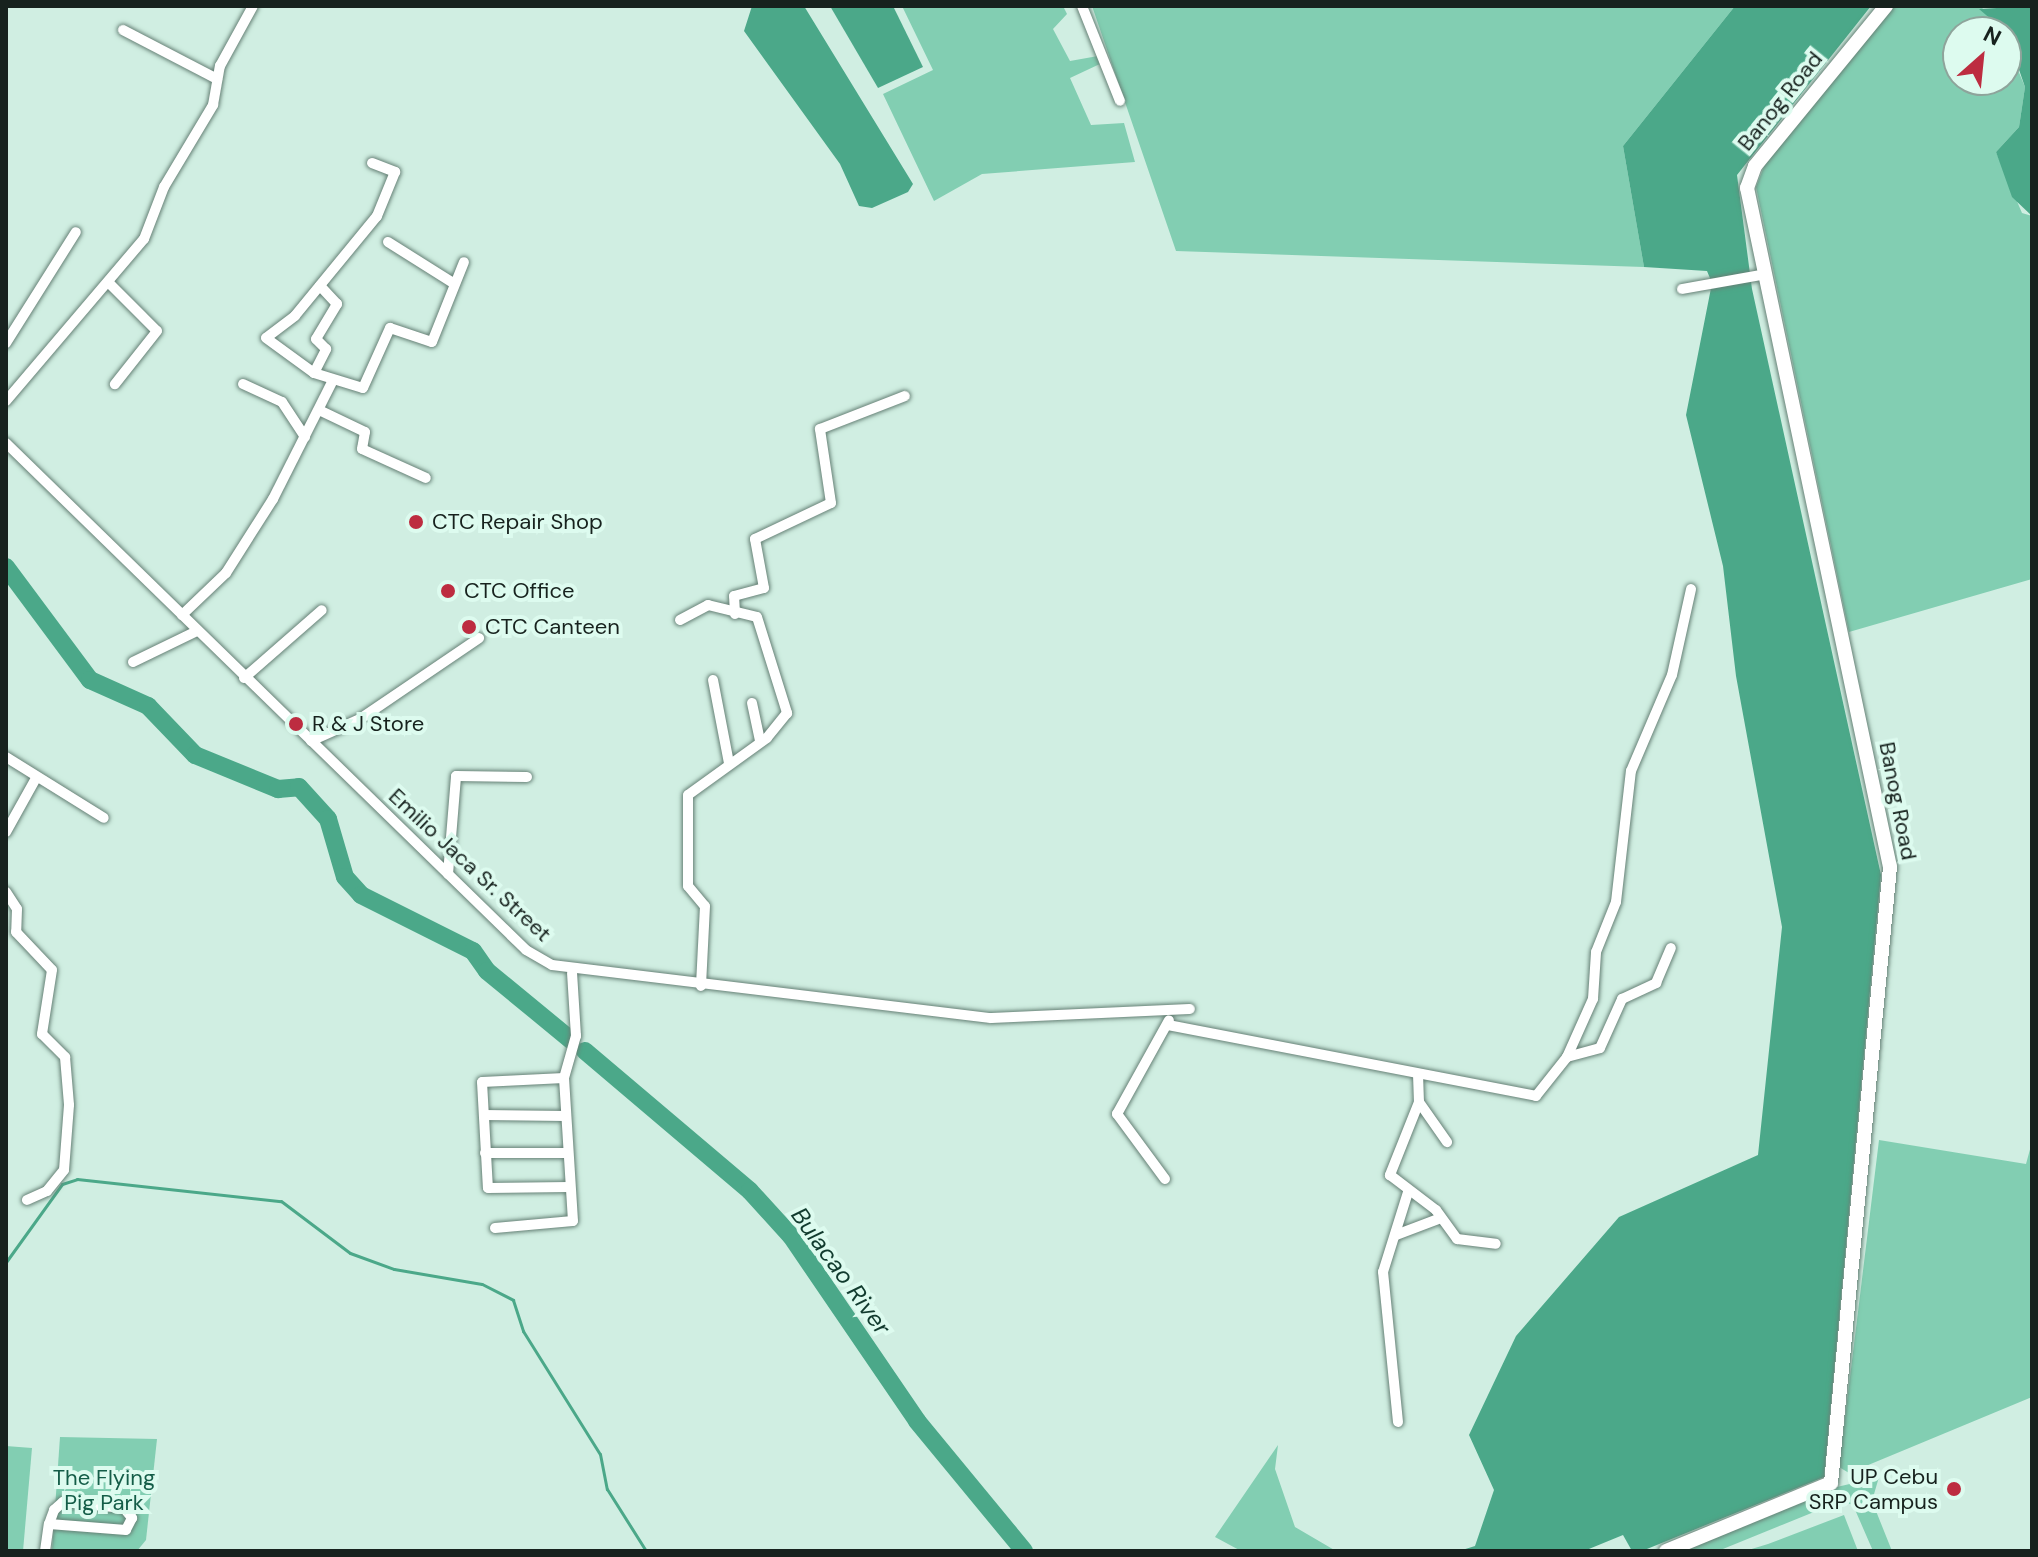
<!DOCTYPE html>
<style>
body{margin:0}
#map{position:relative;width:2038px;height:1557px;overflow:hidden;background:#d0eee2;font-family:"DM Sans",sans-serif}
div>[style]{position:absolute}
.green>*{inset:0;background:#82ceb2}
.water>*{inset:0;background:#4ba889}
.stream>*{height:3px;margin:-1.5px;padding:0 1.5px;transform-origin:1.5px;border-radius:1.5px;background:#4ba889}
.river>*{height:18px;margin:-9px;padding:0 9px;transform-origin:9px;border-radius:9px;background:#4ba889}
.roads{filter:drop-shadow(0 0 2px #668176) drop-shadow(0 0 2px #668176)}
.street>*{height:10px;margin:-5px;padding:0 5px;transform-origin:5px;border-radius:5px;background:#fff}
.secondary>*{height:14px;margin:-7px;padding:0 7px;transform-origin:7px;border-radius:7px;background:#fff}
.dots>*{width:22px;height:22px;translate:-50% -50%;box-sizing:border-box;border:4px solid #ddfbef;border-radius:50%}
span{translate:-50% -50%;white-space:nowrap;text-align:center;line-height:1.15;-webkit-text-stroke:8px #ddfbef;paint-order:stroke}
.street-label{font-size:22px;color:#17221e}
.poi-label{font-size:22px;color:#17221e}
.left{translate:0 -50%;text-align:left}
.right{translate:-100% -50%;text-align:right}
.park-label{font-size:22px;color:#145d48}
.water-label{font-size:24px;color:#113b2e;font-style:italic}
.frame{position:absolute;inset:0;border:8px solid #17221e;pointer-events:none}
.north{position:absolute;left:1942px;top:16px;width:80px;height:80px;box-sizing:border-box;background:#ddfbef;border:2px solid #8ea49b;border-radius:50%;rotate:27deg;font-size:22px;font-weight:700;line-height:32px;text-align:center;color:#17221e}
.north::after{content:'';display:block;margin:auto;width:28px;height:36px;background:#bd2c40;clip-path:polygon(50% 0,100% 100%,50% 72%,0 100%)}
</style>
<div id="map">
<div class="green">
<i style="clip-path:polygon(902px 6px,1063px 6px,1067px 14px,1053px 29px,1070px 61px,1098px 56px,1102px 63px,1070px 78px,1091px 125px,1124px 123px,1135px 162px,982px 174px,934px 201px,883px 94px,933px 70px)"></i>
<i style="clip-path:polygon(1092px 6px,1735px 6px,1623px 146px,1644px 267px,1176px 251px)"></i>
<i style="clip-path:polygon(1895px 6px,1981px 6px,1998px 32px,1958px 32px,1958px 80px,2006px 80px,2006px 41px,2025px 87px,2019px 127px,1996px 152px,2022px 213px,2032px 216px,2032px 579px,1849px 632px,1756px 187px,1765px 164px)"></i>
<i style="clip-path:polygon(1879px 1140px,2026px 1164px,2032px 1142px,2032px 1397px,1849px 1473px,1839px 1467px)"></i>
<i style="clip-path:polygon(60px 1437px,157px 1439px,146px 1540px,137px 1551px,52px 1551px)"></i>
<i style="clip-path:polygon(1278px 1445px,1275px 1469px,1295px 1527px,1336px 1551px,1241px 1551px,1215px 1537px)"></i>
<i style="clip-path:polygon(6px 1446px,32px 1448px,23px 1551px,6px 1551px)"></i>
<i style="clip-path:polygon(1879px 1477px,1872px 1501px,1892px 1551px,1873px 1551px,1853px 1505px,1841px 1501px,1718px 1551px,1682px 1551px,1837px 1487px)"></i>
<i style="clip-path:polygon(1844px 1515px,1858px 1551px,1745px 1551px,1768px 1544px)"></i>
</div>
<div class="water">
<i style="clip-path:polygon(752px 6px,804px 6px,913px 184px,908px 192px,872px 208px,859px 206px,840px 164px,744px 31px)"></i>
<i style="clip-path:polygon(830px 6px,893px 6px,923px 67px,878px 88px)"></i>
<i style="clip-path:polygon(1735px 6px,1871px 6px,1737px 175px,1752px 289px,1881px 875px,1824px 1477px,1642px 1551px,1632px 1551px,1623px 1535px,1584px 1551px,1459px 1551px,1475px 1546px,1494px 1490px,1469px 1435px,1516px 1336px,1619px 1217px,1758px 1155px,1782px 927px,1736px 676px,1723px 566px,1686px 415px,1712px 283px,1707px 271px,1644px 267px,1623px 146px)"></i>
<i style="clip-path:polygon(2032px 6px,2032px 216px,2012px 197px,1996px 152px,2019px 127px,2025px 87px,2006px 32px,1979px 9px)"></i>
</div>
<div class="stream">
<i style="left:6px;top:1262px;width:96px;rotate:-54.3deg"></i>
<i style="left:62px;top:1184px;width:16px;rotate:-18deg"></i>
<i style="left:77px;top:1179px;width:205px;rotate:6.2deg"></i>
<i style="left:281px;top:1201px;width:86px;rotate:37deg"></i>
<i style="left:350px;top:1253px;width:47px;rotate:20deg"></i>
<i style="left:394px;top:1269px;width:89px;rotate:9.7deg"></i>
<i style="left:482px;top:1284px;width:35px;rotate:27deg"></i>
<i style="left:513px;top:1300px;width:33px;rotate:72deg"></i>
<i style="left:523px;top:1331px;width:145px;rotate:58deg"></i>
<i style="left:600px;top:1454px;width:36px;rotate:79deg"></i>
<i style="left:607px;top:1489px;width:73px;rotate:57.8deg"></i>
</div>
<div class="river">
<i style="left:6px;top:567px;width:141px;rotate:53.4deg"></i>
<i style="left:90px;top:680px;width:64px;rotate:24.1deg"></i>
<i style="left:148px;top:706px;width:68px;rotate:46.2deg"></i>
<i style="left:195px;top:755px;width:90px;rotate:22.3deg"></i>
<i style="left:278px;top:789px;width:21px;rotate:-5deg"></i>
<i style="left:299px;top:787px;width:43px;rotate:47.8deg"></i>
<i style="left:328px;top:819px;width:60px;rotate:73.7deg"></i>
<i style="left:345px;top:877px;width:24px;rotate:48deg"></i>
<i style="left:361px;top:895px;width:125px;rotate:26.6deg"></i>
<i style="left:473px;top:951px;width:24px;rotate:55deg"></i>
<i style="left:487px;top:971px;width:109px;rotate:39.4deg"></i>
<i style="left:585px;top:1051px;width:216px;rotate:40.3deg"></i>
<i style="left:750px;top:1191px;width:61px;rotate:47.7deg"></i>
<i style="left:791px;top:1236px;width:224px;rotate:55.7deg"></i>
<i style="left:917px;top:1421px;width:168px;rotate:50.5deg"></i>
</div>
<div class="roads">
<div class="street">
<i style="left:1082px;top:6px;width:102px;rotate:68.2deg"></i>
<i style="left:123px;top:30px;width:106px;rotate:27.5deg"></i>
<i style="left:372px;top:163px;width:25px;rotate:21deg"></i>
<i style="left:395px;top:172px;width:48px;rotate:112.2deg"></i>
<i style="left:377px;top:216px;width:129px;rotate:129.4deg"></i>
<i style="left:295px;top:316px;width:36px;rotate:143deg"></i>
<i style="left:266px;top:338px;width:59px;rotate:36.1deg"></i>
<i style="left:314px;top:373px;width:51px;rotate:17deg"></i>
<i style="left:363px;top:388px;width:66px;rotate:-65.8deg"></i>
<i style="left:390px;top:328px;width:44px;rotate:18.4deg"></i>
<i style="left:432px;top:342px;width:86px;rotate:-68.2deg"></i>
<i style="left:388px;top:242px;width:77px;rotate:32.2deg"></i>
<i style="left:110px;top:284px;width:66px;rotate:45deg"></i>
<i style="left:157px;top:331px;width:68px;rotate:128.4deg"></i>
<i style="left:1682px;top:289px;width:85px;rotate:-10.1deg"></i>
<i style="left:6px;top:343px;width:131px;rotate:-57.8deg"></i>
<i style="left:314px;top:373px;width:27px;rotate:-63deg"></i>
<i style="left:326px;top:349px;width:14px;rotate:-135deg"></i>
<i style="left:316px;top:339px;width:41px;rotate:-59deg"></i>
<i style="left:337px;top:304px;width:25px;rotate:-133deg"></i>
<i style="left:243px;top:384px;width:43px;rotate:24.8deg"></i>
<i style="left:282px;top:402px;width:42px;rotate:56.7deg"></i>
<i style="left:6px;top:401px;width:213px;rotate:-49.6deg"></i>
<i style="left:144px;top:239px;width:56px;rotate:-69deg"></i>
<i style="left:164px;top:187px;width:96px;rotate:-59.1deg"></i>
<i style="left:213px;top:105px;width:40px;rotate:-80deg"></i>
<i style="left:220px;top:66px;width:68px;rotate:-61.2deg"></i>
<i style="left:319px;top:410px;width:51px;rotate:25.6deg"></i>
<i style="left:365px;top:432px;width:17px;rotate:100deg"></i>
<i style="left:362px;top:449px;width:70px;rotate:24.4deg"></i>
<i style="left:6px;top:443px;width:726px;rotate:44.27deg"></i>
<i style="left:526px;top:950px;width:30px;rotate:30deg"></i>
<i style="left:552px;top:965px;width:442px;rotate:6.9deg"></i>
<i style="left:991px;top:1018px;width:199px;rotate:-2.6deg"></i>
<i style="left:735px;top:614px;width:18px;rotate:-93deg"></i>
<i style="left:734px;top:596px;width:31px;rotate:-15deg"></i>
<i style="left:764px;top:588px;width:50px;rotate:-100.4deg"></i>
<i style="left:755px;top:539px;width:84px;rotate:-25.3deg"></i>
<i style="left:831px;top:503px;width:75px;rotate:-98.5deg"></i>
<i style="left:820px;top:429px;width:91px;rotate:-21.2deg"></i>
<i style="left:182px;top:615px;width:61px;rotate:-43.7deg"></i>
<i style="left:226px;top:573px;width:88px;rotate:-57.6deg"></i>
<i style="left:273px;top:499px;width:133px;rotate:-63.2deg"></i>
<i style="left:680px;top:620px;width:32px;rotate:-28deg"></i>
<i style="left:708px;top:605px;width:50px;rotate:13.8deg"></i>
<i style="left:757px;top:617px;width:101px;rotate:72.6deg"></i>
<i style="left:787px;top:713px;width:32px;rotate:129deg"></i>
<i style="left:767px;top:738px;width:97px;rotate:144.2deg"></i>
<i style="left:688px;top:795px;width:91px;rotate:90deg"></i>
<i style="left:688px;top:886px;width:26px;rotate:50deg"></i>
<i style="left:705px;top:906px;width:80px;rotate:92.9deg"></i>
<i style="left:133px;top:662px;width:71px;rotate:-25.8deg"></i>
<i style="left:244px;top:678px;width:103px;rotate:-41.1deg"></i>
<i style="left:713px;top:680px;width:85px;rotate:79.1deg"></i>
<i style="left:752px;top:703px;width:39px;rotate:78deg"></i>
<i style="left:311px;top:741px;width:54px;rotate:-24.2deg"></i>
<i style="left:360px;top:719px;width:144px;rotate:-34.2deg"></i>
<i style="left:6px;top:757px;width:115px;rotate:31.9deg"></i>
<i style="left:6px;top:832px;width:62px;rotate:-60.9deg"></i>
<i style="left:448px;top:874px;width:98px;rotate:-85.3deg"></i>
<i style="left:456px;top:776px;width:71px;rotate:0.8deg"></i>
<i style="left:6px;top:892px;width:20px;rotate:57deg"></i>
<i style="left:17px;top:909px;width:23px;rotate:92deg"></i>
<i style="left:16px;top:932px;width:52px;rotate:46.5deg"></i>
<i style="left:52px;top:970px;width:65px;rotate:98.9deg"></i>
<i style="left:42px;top:1034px;width:33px;rotate:45deg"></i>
<i style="left:65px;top:1057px;width:48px;rotate:85.2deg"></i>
<i style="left:69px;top:1105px;width:65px;rotate:94.4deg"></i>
<i style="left:64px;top:1170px;width:27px;rotate:129deg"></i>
<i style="left:47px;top:1191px;width:22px;rotate:156deg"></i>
<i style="left:1168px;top:1025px;width:375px;rotate:10.9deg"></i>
<i style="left:1536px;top:1096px;width:50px;rotate:-51.5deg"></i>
<i style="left:1567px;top:1057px;width:64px;rotate:-65.9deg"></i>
<i style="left:1593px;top:999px;width:47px;rotate:-86.3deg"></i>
<i style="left:1596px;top:952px;width:54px;rotate:-68.2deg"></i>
<i style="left:1616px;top:902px;width:132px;rotate:-83.5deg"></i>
<i style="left:1631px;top:771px;width:104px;rotate:-66.9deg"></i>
<i style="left:1672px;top:675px;width:88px;rotate:-77.5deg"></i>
<i style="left:1567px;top:1057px;width:34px;rotate:-15deg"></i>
<i style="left:1600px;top:1048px;width:54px;rotate:-65.8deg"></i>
<i style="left:1622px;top:999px;width:38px;rotate:-25deg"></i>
<i style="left:1656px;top:983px;width:38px;rotate:-67deg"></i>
<i style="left:1418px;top:1074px;width:28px;rotate:88deg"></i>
<i style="left:1419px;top:1102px;width:79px;rotate:111.7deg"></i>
<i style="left:1390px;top:1175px;width:58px;rotate:37.3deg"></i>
<i style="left:1436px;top:1210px;width:36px;rotate:54deg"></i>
<i style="left:1457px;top:1239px;width:39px;rotate:7deg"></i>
<i style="left:564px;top:1078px;width:82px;rotate:177.2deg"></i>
<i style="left:482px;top:1082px;width:106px;rotate:86.8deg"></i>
<i style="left:488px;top:1188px;width:81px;rotate:-0.7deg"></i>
<i style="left:1419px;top:1102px;width:49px;rotate:55deg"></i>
<i style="left:484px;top:1115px;width:81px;rotate:0.7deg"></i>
<i style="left:485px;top:1153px;width:83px"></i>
<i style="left:1165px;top:1179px;width:81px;rotate:-126.4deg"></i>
<i style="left:1117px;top:1114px;width:107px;rotate:-61deg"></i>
<i style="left:495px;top:1228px;width:78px;rotate:-5.1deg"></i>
<i style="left:573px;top:1221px;width:143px;rotate:-93.6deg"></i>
<i style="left:564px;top:1078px;width:44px;rotate:-74.1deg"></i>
<i style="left:576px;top:1036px;width:63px;rotate:-93.6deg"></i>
<i style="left:1396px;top:1235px;width:48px;rotate:-20.7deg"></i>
<i style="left:1398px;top:1422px;width:151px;rotate:-95.7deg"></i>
<i style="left:1383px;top:1272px;width:84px;rotate:-72.6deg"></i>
<i style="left:45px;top:1551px;width:27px;rotate:-82deg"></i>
<i style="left:49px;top:1524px;width:15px;rotate:-70deg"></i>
<i style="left:54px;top:1510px;width:12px;rotate:-42deg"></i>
<i style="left:63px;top:1502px;width:61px;rotate:5.6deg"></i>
<i style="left:124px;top:1508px;width:13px;rotate:51deg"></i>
<i style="left:132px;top:1518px;width:13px;rotate:117deg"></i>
<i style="left:126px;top:1530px;width:77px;rotate:-175.5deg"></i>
</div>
<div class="secondary">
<i style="left:1666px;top:1551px;width:178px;rotate:-22.4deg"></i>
<i style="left:1831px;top:1483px;width:619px;rotate:-84.53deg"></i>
<i style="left:1890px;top:867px;width:694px;rotate:-101.89deg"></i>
<i style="left:1747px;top:188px;width:23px;rotate:-70deg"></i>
<i style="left:1755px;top:166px;width:207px;rotate:-50.7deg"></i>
</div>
</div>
<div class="dots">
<i style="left:416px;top:522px;background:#bd2c40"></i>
<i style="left:448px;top:591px;background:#bd2c40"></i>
<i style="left:469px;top:627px;background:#bd2c40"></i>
<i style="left:296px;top:724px;background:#bd2c40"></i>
<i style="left:1954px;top:1489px;background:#bd2c40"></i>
</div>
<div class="street-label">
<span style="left:1780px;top:101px;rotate:-51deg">Banog Road</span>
<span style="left:1898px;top:801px;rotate:79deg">Banog Road</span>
<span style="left:470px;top:865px;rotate:43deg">Emilio Jaca Sr. Street</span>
</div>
<div class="poi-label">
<span class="left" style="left:432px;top:522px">CTC Repair Shop</span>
<span class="left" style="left:464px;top:591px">CTC Office</span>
<span class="left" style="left:485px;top:627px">CTC Canteen</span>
<span class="left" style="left:312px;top:724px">R &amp; J Store</span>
<span class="right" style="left:1938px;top:1489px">UP Cebu<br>SRP Campus</span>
</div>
<div class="park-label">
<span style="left:104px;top:1490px">The Flying<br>Pig Park</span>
</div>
<div class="water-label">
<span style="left:841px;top:1271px;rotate:54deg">Bulacao River</span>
</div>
<div class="frame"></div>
<div class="north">N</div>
</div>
